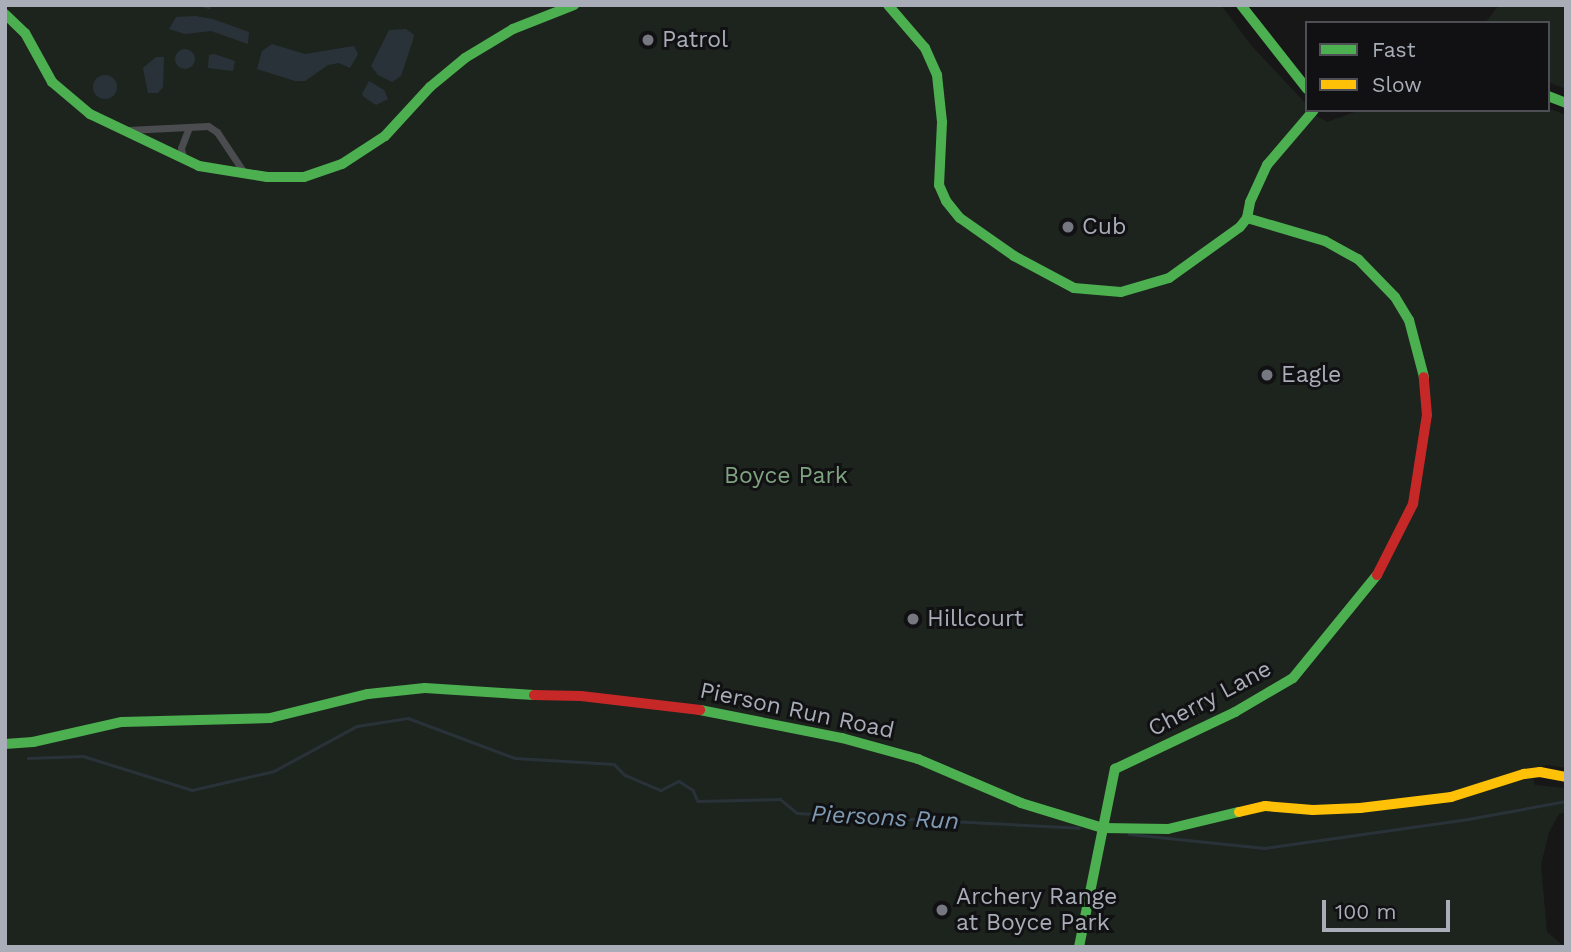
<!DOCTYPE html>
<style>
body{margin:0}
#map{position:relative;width:1571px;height:952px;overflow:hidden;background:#171717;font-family:"Work Sans",sans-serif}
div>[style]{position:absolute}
.green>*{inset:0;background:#1d241e}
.water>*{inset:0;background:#2a3239}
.round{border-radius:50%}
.stream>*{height:2.5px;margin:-1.25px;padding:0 1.25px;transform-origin:1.25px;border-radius:1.25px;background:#2a3239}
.street>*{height:7px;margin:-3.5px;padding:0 3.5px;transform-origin:3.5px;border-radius:3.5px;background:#4b4c50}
.fast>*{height:10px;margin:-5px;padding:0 5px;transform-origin:5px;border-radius:5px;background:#4caf50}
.slow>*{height:10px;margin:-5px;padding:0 5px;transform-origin:5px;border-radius:5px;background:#ffc107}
.jam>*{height:10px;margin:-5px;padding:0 5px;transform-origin:5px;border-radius:5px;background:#c62828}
.dots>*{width:19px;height:19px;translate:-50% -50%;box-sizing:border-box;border:4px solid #111113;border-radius:50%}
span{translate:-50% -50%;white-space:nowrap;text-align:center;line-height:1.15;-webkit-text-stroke:6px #111113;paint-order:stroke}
.poi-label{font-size:23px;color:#a8adb8}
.left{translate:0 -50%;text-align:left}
.park-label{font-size:23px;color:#7fa381}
.street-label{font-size:23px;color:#a8adb8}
.water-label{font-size:24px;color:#7f9bb3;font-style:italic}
.frame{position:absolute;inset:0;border:7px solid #a8adb8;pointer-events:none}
.legend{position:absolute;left:1305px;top:21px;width:245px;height:91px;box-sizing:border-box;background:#111113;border:2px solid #4d4f55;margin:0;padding:9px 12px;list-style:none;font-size:21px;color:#a8adb8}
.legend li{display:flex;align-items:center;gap:14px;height:35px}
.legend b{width:35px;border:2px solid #4d4f55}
.scale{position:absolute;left:1322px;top:900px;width:128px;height:32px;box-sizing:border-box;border:4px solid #a8adb8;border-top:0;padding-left:9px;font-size:21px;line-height:24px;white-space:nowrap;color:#a8adb8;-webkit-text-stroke:5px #111113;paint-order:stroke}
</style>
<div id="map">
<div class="green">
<i style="clip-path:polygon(5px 5px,1221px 5px,1251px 45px,1307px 105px,1307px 110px,1327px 122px,1360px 110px,1548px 108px,1566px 115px,1566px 768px,1548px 765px,1530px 769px,1535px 785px,1566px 788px,1566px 812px,1559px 814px,1549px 832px,1541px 865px,1547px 932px,1565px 947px,5px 947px)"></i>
<i style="clip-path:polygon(1499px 5px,1566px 5px,1566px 89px,1548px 82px,1548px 23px,1485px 23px)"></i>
</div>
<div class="water">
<i style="clip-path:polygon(195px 16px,213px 19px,249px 32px,248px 44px,211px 31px,185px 34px,169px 29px,176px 17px)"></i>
<i style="clip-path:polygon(406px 29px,414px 35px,413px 40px,401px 76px,392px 82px,378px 75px,371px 66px,389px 30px)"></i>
<i style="clip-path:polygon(272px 44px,305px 54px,354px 46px,358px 54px,350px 68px,339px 63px,328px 65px,305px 81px,295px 81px,257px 69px,262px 51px)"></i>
<i class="round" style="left:175px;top:49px;width:20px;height:20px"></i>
<i style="clip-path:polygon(214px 54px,235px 61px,233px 71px,208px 68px,209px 55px)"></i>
<i style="clip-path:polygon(156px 57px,164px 57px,163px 87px,158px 93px,148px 93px,143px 68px)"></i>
<i class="round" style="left:93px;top:75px;width:24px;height:24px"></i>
<i style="clip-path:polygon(369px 81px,384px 90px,388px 99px,376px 105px,364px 97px,362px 94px)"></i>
</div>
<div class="stream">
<i style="left:202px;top:5px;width:7px;rotate:16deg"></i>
<i style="left:28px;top:758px;width:55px;rotate:-2.1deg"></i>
<i style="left:83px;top:756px;width:114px;rotate:17.3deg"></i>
<i style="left:192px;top:790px;width:84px;rotate:-13deg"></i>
<i style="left:274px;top:771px;width:94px;rotate:-28.5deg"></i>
<i style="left:357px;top:726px;width:52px;rotate:-8.9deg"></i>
<i style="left:408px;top:718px;width:114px;rotate:20.5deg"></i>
<i style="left:515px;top:758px;width:99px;rotate:3.5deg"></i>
<i style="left:614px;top:764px;width:16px;rotate:45deg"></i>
<i style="left:625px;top:775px;width:39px;rotate:23deg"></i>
<i style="left:661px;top:790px;width:20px;rotate:-27deg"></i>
<i style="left:679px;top:781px;width:17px;rotate:33deg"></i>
<i style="left:693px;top:790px;width:12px;rotate:66deg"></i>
<i style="left:698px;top:801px;width:82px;rotate:-1.4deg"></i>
<i style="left:780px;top:799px;width:22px;rotate:39deg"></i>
<i style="left:797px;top:813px;width:282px;rotate:3deg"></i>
<i style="left:1129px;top:834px;width:136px;rotate:5.9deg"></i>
<i style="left:1264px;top:848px;width:206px;rotate:-8.1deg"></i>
<i style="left:1468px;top:819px;width:100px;rotate:-10.4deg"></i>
</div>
<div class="street">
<i style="left:128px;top:130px;width:80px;rotate:-2.9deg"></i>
<i style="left:208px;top:126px;width:11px;rotate:34deg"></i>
<i style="left:217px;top:132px;width:50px;rotate:56.3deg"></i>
<i style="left:183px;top:157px;width:9px;rotate:-103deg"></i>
<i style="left:181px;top:148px;width:22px;rotate:-69deg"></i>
</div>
<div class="fast">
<i style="left:888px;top:5px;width:57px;rotate:49.3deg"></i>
<i style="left:925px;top:48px;width:30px;rotate:66deg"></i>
<i style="left:937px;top:75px;width:47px;rotate:83.9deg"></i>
<i style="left:942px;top:122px;width:63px;rotate:92.7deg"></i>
<i style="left:939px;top:185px;width:17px;rotate:66deg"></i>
<i style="left:946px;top:201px;width:22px;rotate:51deg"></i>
<i style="left:960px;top:218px;width:66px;rotate:35.1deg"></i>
<i style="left:1014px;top:256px;width:68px;rotate:28.1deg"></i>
<i style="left:1074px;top:288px;width:47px;rotate:4.9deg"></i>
<i style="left:1121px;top:292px;width:50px;rotate:-16.3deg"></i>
<i style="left:1169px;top:278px;width:87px;rotate:-35.7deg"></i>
<i style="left:1240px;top:227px;width:11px;rotate:-52deg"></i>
<i style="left:1247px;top:218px;width:16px;rotate:-79deg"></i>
<i style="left:1250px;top:202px;width:41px;rotate:-65.3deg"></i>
<i style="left:1267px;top:165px;width:72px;rotate:-49.5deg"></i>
<i style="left:1241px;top:5px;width:107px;rotate:51.8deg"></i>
<i style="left:5px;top:14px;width:28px;rotate:44deg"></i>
<i style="left:25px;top:33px;width:56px;rotate:61.1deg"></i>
<i style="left:52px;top:82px;width:50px;rotate:40.1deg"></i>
<i style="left:90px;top:114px;width:121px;rotate:25.5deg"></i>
<i style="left:199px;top:166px;width:69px;rotate:9.2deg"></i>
<i style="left:267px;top:177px;width:37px"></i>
<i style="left:304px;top:177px;width:40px;rotate:-18.9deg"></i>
<i style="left:342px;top:164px;width:51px;rotate:-33.1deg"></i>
<i style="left:385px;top:136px;width:67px;rotate:-47.4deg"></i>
<i style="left:430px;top:87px;width:45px;rotate:-39.6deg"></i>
<i style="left:465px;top:58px;width:56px;rotate:-31.1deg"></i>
<i style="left:513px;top:29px;width:66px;rotate:-21.5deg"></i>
<i style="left:1548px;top:96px;width:19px;rotate:21deg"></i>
<i style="left:1247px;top:218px;width:81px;rotate:16.4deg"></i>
<i style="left:1325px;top:241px;width:38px;rotate:29deg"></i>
<i style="left:1358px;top:259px;width:53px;rotate:45.8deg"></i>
<i style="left:1395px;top:297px;width:27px;rotate:59deg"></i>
<i style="left:1409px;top:320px;width:59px;rotate:75.3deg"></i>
<i style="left:700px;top:710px;width:145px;rotate:11.2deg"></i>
<i style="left:842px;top:738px;width:79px;rotate:15.4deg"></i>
<i style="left:918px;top:759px;width:112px;rotate:23.1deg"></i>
<i style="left:1021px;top:803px;width:86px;rotate:17deg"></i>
<i style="left:1103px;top:828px;width:65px;rotate:0.9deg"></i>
<i style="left:1168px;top:829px;width:73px;rotate:-13.5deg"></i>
<i style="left:5px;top:744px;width:28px;rotate:-4deg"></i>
<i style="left:33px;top:742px;width:91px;rotate:-12.7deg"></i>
<i style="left:122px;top:722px;width:148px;rotate:-1.5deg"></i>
<i style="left:270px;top:718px;width:101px;rotate:-13.8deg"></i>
<i style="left:368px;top:694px;width:57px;rotate:-6deg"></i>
<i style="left:425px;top:688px;width:109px;rotate:3.7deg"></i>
<i style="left:1079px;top:947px;width:182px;rotate:-78.6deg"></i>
<i style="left:1115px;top:769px;width:133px;rotate:-25.4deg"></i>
<i style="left:1235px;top:712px;width:67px;rotate:-30.4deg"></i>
<i style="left:1293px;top:678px;width:133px;rotate:-50.8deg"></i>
</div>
<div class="slow">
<i style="left:1239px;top:812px;width:27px;rotate:-13deg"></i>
<i style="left:1265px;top:806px;width:48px;rotate:4.8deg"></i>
<i style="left:1313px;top:810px;width:47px;rotate:-2.4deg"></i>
<i style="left:1360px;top:808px;width:92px;rotate:-6.9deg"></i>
<i style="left:1451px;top:797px;width:77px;rotate:-17.5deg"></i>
<i style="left:1524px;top:774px;width:16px;rotate:-7deg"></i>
<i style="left:1540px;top:772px;width:26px;rotate:11deg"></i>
</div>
<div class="jam">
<i style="left:1377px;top:575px;width:80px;rotate:-63.1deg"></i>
<i style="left:1413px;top:504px;width:90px;rotate:-81.1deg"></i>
<i style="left:1427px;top:415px;width:38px;rotate:-95deg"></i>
<i style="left:534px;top:695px;width:47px;rotate:1.2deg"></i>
<i style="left:581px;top:696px;width:120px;rotate:6.7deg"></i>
</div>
<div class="dots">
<i style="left:648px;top:40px;background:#757880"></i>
<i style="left:1068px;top:227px;background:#757880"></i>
<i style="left:1267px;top:375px;background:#757880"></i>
<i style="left:913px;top:619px;background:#757880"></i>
<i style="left:942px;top:910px;background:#757880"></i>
</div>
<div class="poi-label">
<span class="left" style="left:662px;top:40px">Patrol</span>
<span class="left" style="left:1082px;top:227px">Cub</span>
<span class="left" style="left:1281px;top:375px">Eagle</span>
<span class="left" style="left:927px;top:619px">Hillcourt</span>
<span class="left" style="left:956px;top:910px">Archery Range<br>at Boyce Park</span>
</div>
<div class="park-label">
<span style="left:786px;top:476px">Boyce Park</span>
</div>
<div class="street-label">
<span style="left:1210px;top:699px;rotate:-28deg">Cherry Lane</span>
<span style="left:797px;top:711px;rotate:12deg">Pierson Run Road</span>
</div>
<div class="water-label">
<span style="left:885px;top:818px;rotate:3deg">Piersons Run</span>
</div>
<div class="frame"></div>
<ul class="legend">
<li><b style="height:9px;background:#4caf50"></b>Fast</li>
<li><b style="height:9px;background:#ffc107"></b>Slow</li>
</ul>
<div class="scale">100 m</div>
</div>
